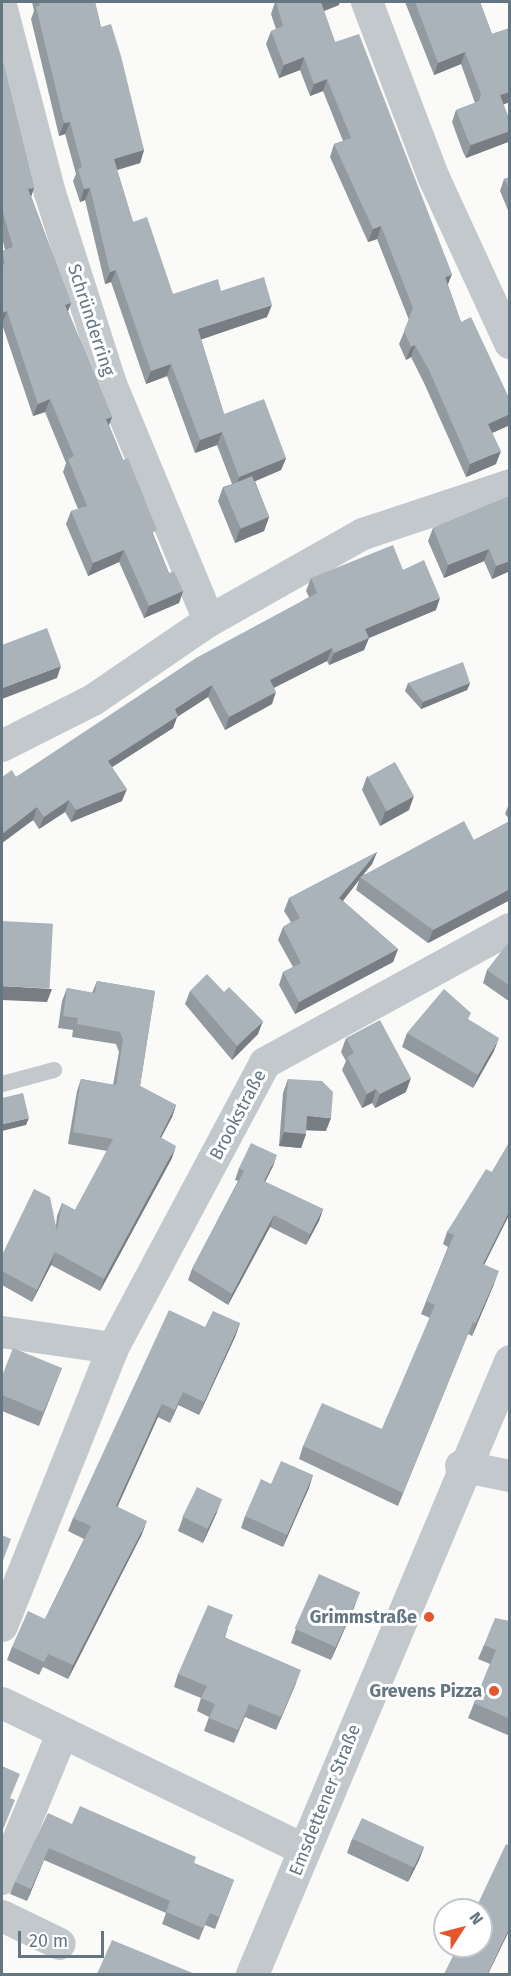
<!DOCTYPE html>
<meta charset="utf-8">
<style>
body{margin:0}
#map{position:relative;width:511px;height:1976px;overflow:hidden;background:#fafaf8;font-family:"Fira Sans",sans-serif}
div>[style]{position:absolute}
.service>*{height:16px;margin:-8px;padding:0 8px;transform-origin:8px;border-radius:8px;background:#c3c8cc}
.minor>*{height:32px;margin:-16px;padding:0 16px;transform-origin:16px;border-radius:16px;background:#c3c8cc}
.tertiary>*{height:33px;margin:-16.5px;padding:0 16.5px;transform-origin:16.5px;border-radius:16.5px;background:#c3c8cc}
.wall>*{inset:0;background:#929a9f}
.shaded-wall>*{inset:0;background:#777d82}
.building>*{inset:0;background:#aab3b9;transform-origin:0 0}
.dots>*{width:16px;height:16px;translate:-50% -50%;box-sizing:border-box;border:3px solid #fff;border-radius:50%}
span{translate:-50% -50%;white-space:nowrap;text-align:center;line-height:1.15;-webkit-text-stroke:6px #fff;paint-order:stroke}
.street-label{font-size:18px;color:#657683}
.poi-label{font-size:18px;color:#657683;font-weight:700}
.right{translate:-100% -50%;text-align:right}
.frame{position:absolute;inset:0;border:3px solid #657683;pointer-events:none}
.north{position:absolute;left:433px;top:1898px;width:60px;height:60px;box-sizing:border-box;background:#fff;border:2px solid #c1c8cd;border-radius:50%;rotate:54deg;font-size:16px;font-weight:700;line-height:24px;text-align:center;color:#657683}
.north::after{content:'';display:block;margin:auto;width:21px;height:27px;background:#e4572e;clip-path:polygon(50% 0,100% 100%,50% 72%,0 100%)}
.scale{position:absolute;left:18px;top:1931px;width:86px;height:27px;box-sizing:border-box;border:3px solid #657683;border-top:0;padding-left:8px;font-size:18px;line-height:21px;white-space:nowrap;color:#657683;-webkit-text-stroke:4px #fff;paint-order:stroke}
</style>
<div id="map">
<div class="service">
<i style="left:2px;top:1084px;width:54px;rotate:-15.1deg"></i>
</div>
<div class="minor">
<i style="left:367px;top:2px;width:188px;rotate:69.2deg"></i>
<i style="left:434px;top:178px;width:182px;rotate:65.3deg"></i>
<i style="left:2px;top:9px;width:190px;rotate:75.4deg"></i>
<i style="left:50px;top:193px;width:201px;rotate:72.3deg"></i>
<i style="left:111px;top:384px;width:256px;rotate:67.5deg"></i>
<i style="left:2px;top:746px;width:102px;rotate:-26.8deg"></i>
<i style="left:93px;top:700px;width:140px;rotate:-34.3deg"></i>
<i style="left:209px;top:621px;width:177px;rotate:-29.5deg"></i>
<i style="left:363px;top:534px;width:155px;rotate:-18.4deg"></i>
<i style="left:2px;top:1332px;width:112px;rotate:8.2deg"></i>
<i style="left:113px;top:1348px;width:323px;rotate:-61.9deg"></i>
<i style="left:265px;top:1063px;width:279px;rotate:-28.7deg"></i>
<i style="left:461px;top:1466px;width:50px;rotate:11.5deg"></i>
<i style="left:2px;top:1626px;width:299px;rotate:-68.2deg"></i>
<i style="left:2px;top:1703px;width:337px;rotate:25.9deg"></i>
<i style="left:2px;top:1879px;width:157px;rotate:-67.5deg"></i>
<i style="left:2px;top:1916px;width:64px;rotate:25.8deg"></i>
</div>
<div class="tertiary">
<i style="left:252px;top:1974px;width:665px;rotate:-67.17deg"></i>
</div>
<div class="wall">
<i style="clip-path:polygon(32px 2px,95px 2px,101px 27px,144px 150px,140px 163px,117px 170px,133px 222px,173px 294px,221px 291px,267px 317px,201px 339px,224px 414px,286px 458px,281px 470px,255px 481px,269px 517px,264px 531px,235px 543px,218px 501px,223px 487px,232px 484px,217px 445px,195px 453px,167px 376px,146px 384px,111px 282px,105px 284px,85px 200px,80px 202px,73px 181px,76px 174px,65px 134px,59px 136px,31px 19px,34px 11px)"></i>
<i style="clip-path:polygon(275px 2px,339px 5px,324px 11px,335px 42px,448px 285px,461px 322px,510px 400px,510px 425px,492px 433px,496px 464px,466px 477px,424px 383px,411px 357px,406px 360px,399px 344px,409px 320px,377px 239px,368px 242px,330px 157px,334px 144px,343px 141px,323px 91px,310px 96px,300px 70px,279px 78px,266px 44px,271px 31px,276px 29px,271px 14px)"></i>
<i style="clip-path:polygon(405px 2px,480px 2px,492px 34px,510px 28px,510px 102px,503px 104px,510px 121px,510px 139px,508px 142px,466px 158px,463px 152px,452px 122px,456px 110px,475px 103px,461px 64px,434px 75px)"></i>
<i style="clip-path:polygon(2px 58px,34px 188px,31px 196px,71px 303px,68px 311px,112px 417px,109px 425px,169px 573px,183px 591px,179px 603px,144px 618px,119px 562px,88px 576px,66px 524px,71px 511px,78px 509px,63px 472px,66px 463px,45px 412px,33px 416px,2px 324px,2px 251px,5px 250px,2px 237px)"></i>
<i style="clip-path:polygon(510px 177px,510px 215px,500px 191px,504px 179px)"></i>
<i style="clip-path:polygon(510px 496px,510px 571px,492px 579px,484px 561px,444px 578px,428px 541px,433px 528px)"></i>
<i style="clip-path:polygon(403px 570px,436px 610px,369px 638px,364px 650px,329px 665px,327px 661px,274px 687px,272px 704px,225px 730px,208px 697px,177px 717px,173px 728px,112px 767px,122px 801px,71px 822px,65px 812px,39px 829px,33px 820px,2px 843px,2px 777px,16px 777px,309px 597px,306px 591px,311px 578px)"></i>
<i style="clip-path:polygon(408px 683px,470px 683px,467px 690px,421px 709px,405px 691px)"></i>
<i style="clip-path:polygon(367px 776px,409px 810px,380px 826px,362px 790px)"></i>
<i style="clip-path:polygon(510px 801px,510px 820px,505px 814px)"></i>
<i style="clip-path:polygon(510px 821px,510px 900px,428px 943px,356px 890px,359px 880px,343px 901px,398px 949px,393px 962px,295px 1014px,279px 985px,283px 972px,293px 967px,278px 940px,283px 927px,291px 922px,284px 911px,289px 898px,377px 852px,372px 864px,363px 875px,474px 840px)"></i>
<i style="clip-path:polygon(510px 946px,510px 1002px,483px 983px,487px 970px)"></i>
<i style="clip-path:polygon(97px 981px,155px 991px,140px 1086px,176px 1105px,172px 1117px,161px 1138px,172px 1158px,100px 1291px,51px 1265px,32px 1302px,2px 1285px,2px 1255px,56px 1225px,57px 1216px,62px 1203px,75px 1210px,107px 1151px,68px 1144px,77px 1091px,81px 1079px,113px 1085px,119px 1052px,116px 1044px,72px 1037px,73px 1030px,58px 1028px,62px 1001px,67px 988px,92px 993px)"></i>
<i style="clip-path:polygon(190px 991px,258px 1034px,232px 1060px,185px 1004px)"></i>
<i style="clip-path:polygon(407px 1033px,494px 1051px,473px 1088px,402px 1047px)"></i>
<i style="clip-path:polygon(346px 1038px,406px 1092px,375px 1108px,372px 1103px,362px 1108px,342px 1070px,346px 1061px,341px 1052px)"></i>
<i style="clip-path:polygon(288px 1079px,326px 1131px,306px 1130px,306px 1134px,301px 1148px,279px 1146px,283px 1093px)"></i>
<i style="clip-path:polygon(510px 1141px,510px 1218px,508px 1217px,484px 1265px,494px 1284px,472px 1336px,468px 1334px,398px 1506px,299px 1459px,303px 1446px,382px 1429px,430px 1318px,421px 1314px,448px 1247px,443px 1244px,447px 1232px,492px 1172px)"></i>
<i style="clip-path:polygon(273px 1166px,265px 1182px,323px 1209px,319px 1221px,306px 1245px,270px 1227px,228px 1305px,188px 1280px,192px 1269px,238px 1181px,235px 1180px,239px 1168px)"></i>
<i style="clip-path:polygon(240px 1323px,235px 1337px,199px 1415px,178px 1405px,170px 1423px,158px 1417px,117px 1506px,142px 1534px,68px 1679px,43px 1667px,39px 1675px,7px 1660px,12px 1647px,45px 1619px,84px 1539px,68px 1531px,73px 1518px,205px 1327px)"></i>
<i style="clip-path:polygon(62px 1368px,39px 1426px,2px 1411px,2px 1376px)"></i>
<i style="clip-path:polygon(313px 1475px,283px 1547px,241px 1528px,245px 1516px,271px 1484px)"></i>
<i style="clip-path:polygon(217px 1512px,203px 1543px,178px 1531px,183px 1517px)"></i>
<i style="clip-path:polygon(355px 1605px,331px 1660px,291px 1643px,296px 1629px)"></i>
<i style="clip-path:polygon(510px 1621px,510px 1736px,468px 1718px,490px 1664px,478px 1659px,484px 1645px)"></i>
<i style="clip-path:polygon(228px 1628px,225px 1637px,296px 1683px,276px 1730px,245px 1717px,234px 1743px,204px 1731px,209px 1717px,197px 1711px,201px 1698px,174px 1687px,178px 1674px)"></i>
<i style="clip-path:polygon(72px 1824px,194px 1863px,234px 1880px,215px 1929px,205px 1925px,199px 1940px,162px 1924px,166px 1913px,44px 1860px,27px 1901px,10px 1894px,15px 1882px)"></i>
<i style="clip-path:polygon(352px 1839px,424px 1847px,419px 1860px,408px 1882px,347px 1853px)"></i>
</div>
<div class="shaded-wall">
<i style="clip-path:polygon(321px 2px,340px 2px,339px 5px,316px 14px)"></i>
<i style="clip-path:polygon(465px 52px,461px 64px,434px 75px,438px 63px)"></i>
<i style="clip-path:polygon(304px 57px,300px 70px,279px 78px,284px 65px)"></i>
<i style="clip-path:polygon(327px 79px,323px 91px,310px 96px,314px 84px)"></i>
<i style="clip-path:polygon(510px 92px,510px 102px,495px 108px,500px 95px)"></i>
<i style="clip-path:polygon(70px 122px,65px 134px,59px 136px,64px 123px)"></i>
<i style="clip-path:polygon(510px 131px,510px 139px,508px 142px,466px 158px,471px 145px)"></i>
<i style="clip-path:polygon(144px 150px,140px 163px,110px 172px,114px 159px)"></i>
<i style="clip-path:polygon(34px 188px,30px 200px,28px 189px)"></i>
<i style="clip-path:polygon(90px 188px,85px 200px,80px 202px,84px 189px)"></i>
<i style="clip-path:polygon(381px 226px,377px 239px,368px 242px,373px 229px)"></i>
<i style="clip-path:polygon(116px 270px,111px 282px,105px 284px,110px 272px)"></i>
<i style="clip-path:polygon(452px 274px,447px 287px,445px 277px)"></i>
<i style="clip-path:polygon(71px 303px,66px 316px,65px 305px)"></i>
<i style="clip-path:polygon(272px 305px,267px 317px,194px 342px,198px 329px)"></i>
<i style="clip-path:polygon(7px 311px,2px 324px,2px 313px)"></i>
<i style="clip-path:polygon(415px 345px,411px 357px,406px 360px,411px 347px)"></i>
<i style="clip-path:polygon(171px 364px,167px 376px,146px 384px,151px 371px)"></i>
<i style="clip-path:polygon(50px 399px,45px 412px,33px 416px,38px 404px)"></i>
<i style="clip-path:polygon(510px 414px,510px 425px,483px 437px,488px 424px)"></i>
<i style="clip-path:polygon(112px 417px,107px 430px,106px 419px)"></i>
<i style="clip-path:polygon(222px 432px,217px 445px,195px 453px,200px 440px)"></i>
<i style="clip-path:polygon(501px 451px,496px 464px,466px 477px,470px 464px)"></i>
<i style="clip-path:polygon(286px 458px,281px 470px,235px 490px,239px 477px)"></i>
<i style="clip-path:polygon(269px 517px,264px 531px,235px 543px,240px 529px)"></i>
<i style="clip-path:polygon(489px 549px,484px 561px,444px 578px,448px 565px)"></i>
<i style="clip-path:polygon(124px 550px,119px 562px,88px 576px,93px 563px)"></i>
<i style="clip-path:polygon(510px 561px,510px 571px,492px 579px,496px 566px)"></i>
<i style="clip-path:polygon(183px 591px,179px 603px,144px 618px,149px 606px)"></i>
<i style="clip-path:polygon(440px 598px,436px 610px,369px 638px,364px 650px,329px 665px,334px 653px,365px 629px)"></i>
<i style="clip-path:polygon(332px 648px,327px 661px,266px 692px,270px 680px)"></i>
<i style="clip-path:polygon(61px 666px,57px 678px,2px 699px,2px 688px)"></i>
<i style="clip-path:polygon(470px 683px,467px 690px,421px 709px,423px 702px)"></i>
<i style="clip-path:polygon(212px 685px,208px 697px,177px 717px,173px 728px,103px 773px,108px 761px,175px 709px)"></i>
<i style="clip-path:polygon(276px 692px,272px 704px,225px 730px,229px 717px)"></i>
<i style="clip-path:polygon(127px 789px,122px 801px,71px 822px,76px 810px)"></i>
<i style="clip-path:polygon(414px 796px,409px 810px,380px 826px,385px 812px)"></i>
<i style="clip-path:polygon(69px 800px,65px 812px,39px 829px,44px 817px)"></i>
<i style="clip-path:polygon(37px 807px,33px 820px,2px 843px,2px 834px)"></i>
<i style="clip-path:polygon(377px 852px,372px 864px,361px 877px,360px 877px,359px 880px,335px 911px,339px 898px)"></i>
<i style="clip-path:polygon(510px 889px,510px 900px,428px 943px,433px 930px)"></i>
<i style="clip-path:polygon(398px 949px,393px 962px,295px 1014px,299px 1002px)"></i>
<i style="clip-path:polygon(2px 986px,52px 989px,47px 1002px,2px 1000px)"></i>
<i style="clip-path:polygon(263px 1021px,258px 1034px,232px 1060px,237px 1046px)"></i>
<i style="clip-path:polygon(499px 1038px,494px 1051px,473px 1088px,478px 1075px)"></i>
<i style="clip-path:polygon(411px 1078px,406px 1092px,375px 1108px,380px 1094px)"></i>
<i style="clip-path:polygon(376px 1089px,372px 1103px,362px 1108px,367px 1094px)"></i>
<i style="clip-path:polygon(176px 1105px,172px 1117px,155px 1149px,160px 1137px)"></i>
<i style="clip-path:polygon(307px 1116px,331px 1118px,326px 1131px,302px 1130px)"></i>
<i style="clip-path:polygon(29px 1118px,26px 1125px,2px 1131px,3px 1124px)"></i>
<i style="clip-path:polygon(284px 1132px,306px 1134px,301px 1148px,279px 1146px)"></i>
<i style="clip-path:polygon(176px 1146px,172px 1158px,100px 1291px,104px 1279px)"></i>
<i style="clip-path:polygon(277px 1155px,273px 1166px,260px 1192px,264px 1181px)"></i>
<i style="clip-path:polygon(323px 1209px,319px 1221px,306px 1245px,310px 1234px)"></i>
<i style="clip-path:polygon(510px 1210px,508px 1217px,478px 1277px,483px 1264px)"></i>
<i style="clip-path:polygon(274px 1215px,270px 1227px,228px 1305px,232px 1294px)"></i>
<i style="clip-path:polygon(55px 1252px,51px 1265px,32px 1302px,37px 1290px)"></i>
<i style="clip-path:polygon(499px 1271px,494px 1284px,472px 1336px,476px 1323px)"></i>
<i style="clip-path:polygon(240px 1323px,235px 1337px,199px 1415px,204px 1402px)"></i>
<i style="clip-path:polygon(183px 1392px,178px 1405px,170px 1423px,175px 1410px)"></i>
<i style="clip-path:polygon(162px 1404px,158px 1417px,112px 1519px,116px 1506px)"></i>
<i style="clip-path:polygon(313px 1475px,309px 1488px,283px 1547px,287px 1535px)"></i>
<i style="clip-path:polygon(222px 1499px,217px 1512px,203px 1543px,208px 1529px)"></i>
<i style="clip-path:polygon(147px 1521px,142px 1534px,68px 1679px,73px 1665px)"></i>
<i style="clip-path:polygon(360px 1592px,355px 1605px,331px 1660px,336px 1647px)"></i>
<i style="clip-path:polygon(301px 1670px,296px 1683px,276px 1730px,281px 1717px)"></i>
<i style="clip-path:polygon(424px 1847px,419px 1860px,408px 1882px,413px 1868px)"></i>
<i style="clip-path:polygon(49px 1848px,44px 1860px,27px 1901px,31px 1889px)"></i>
<i style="clip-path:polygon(510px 1926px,510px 1929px,488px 1974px,487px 1974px)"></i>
</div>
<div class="building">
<i style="clip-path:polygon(39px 2px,95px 2px,101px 27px,111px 24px,121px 56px,144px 150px,114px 159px,133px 222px,147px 217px,173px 294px,218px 279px,221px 291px,264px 277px,272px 305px,198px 329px,224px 414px,264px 399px,286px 458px,239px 477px,222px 432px,200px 440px,171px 364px,151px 371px,116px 270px,110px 272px,90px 188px,84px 189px,78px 169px,82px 167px,70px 122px,64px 123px,36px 7px,40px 5px)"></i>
<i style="clip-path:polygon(276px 2px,321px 2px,335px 42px,359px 34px,452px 274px,445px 277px,461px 322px,471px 317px,510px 400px,510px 414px,488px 424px,501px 451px,470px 464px,429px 370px,415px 345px,411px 347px,404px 331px,413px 308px,381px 226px,373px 229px,334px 144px,351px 138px,327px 79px,314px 84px,304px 57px,284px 65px,271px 31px,283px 26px)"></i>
<i style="clip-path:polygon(415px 2px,480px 2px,492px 34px,510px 28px,510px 92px,500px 95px,510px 121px,510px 131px,471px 145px,468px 140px,456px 110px,479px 101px,481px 94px,465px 52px,438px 63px)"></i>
<i style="clip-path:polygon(2px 58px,34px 188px,28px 189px,71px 303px,65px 305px,112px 417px,106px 419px,115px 440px,123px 460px,128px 458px,157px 530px,152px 533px,169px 573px,174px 571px,183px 591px,149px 606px,124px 550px,93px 563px,71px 511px,87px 506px,68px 459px,74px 456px,50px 399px,38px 404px,7px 311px,2px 313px,2px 265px,5px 264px,2px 251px,13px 247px,2px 209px)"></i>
<i style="clip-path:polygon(510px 177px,510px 191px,504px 179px)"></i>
<i style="left:252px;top:476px;width:44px;height:31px;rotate:67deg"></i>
<i style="clip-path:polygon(510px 496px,510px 561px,496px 566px,489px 549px,448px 565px,433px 528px)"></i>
<i style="clip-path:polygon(393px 545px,403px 570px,424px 560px,440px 598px,365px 629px,369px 638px,334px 653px,332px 648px,270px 680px,276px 692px,229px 717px,212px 685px,175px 709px,178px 716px,108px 761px,127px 789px,76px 810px,69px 800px,44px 817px,37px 807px,2px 834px,2px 777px,12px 770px,16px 777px,196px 658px,317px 593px,311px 578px)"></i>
<i style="clip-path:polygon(47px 628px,61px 666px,2px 688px,2px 645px)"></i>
<i style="clip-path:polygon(463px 662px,470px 683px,423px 702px,408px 683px)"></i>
<i style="left:395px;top:762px;width:39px;height:31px;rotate:61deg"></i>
<i style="clip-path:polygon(464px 821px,474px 840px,510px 821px,510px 889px,433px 930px,360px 877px)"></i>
<i style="clip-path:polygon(377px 852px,339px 898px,398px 949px,299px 1002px,283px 972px,301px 963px,283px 927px,300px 918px,289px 898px)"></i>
<i style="left:2px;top:921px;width:51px;height:65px;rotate:3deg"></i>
<i style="clip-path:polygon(507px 944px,510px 946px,510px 986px,487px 970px)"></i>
<i style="clip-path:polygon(207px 974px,224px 992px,229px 987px,263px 1021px,237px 1046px,190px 991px)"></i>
<i style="clip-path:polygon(97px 981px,155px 991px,140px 1086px,176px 1105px,160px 1137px,176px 1146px,104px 1279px,55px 1252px,37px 1290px,2px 1271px,2px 1255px,34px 1189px,50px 1197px,57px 1231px,62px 1203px,75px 1210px,113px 1139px,73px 1132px,81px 1079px,116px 1085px,123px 1040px,120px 1032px,77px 1024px,78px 1018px,63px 1016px,67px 988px,95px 993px)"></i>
<i style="clip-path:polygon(444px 989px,471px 1013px,468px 1019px,499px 1038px,478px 1075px,407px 1033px)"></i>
<i style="clip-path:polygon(380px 1020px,411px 1078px,380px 1094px,376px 1089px,367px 1094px,347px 1057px,354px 1053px,346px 1038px)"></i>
<i style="clip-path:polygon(288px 1079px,322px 1081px,333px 1092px,331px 1118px,307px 1116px,306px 1134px,284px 1132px)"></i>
<i style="clip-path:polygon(23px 1093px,29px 1118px,3px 1124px,2px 1119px,2px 1098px)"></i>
<i style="clip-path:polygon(510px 1141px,510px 1210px,483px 1264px,499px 1271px,476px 1323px,473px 1322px,403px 1493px,303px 1446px,322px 1403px,382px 1429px,435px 1305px,426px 1301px,454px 1235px,447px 1232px,486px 1169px,492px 1172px)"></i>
<i style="clip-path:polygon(251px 1143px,277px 1155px,264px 1181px,323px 1209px,310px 1234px,274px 1215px,232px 1294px,192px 1269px,244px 1171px,239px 1168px)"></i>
<i style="clip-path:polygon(169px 1310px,205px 1327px,213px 1311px,240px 1323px,204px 1402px,183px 1392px,175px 1410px,162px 1404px,116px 1506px,147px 1521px,73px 1665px,48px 1654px,44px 1662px,12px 1647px,28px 1611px,45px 1619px,91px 1526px,73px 1518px)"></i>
<i style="clip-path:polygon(13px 1348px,62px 1368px,43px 1412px,2px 1395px,2px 1376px)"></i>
<i style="clip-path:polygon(281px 1461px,313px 1475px,287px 1535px,245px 1516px,261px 1479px,271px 1484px)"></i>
<i style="left:197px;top:1487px;width:28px;height:33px;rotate:26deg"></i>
<i style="clip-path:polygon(2px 1535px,11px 1539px,2px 1563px)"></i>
<i style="left:319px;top:1574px;width:45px;height:60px;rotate:24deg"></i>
<i style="clip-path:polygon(208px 1605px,233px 1615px,224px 1637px,301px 1670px,281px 1717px,249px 1704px,238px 1730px,209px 1718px,215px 1704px,201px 1698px,207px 1686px,178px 1674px)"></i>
<i style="clip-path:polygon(495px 1618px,510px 1621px,510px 1719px,474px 1703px,496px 1650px,484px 1645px)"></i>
<i style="clip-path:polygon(2px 1766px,20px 1774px,10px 1798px,15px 1800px,2px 1832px)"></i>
<i style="clip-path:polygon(80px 1806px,196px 1857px,194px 1863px,234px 1880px,219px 1917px,210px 1913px,203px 1928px,166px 1912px,170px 1901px,49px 1848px,31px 1889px,15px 1882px,48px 1813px,72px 1824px)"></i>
<i style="left:362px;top:1818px;width:68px;height:23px;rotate:25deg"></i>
<i style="clip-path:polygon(506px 1844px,510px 1846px,510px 1926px,487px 1974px,444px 1974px,458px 1946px,481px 1946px,481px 1910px,475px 1910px)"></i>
<i style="clip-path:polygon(112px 1940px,195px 1974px,97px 1974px)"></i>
</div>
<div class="dots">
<i style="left:429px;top:1617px;background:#e4572e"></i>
<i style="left:494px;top:1691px;background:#e4572e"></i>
</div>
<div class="street-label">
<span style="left:91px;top:320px;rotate:72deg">Schründerring</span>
<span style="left:238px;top:1115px;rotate:-62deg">Brookstraße</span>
<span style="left:325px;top:1800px;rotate:-68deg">Emsdettener Straße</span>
</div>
<div class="poi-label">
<span class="right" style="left:417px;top:1617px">Grimmstraße</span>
<span class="right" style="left:482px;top:1691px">Grevens Pizza</span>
</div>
<div class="frame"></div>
<div class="north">N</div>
<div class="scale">20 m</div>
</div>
